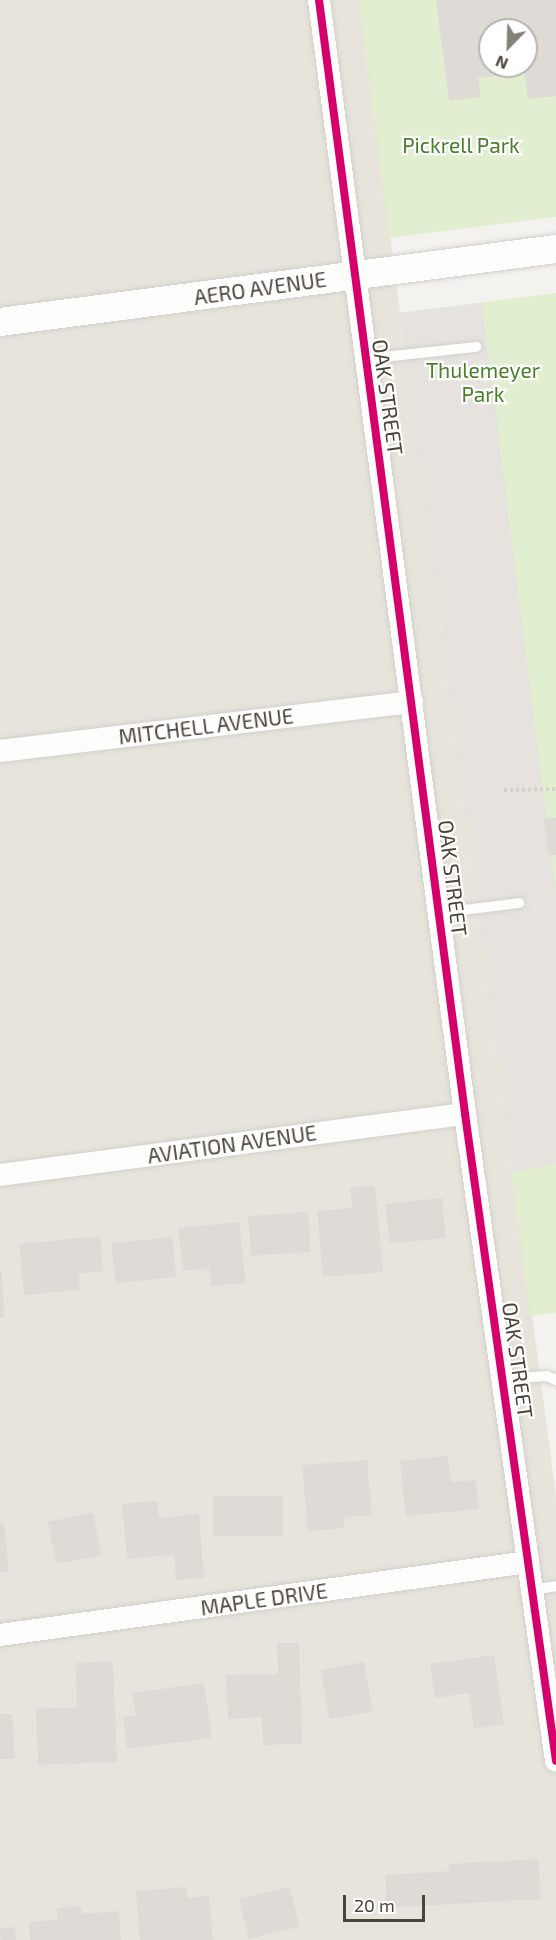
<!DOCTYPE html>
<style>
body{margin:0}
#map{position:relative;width:556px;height:1940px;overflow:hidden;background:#f4f2ee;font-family:"Exo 2",sans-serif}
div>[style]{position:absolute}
.residential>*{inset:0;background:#e7e4dc}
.green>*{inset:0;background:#e1eecf}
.parking>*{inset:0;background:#e6e3df}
.building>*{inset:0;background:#dedbd6;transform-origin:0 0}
.path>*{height:4px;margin-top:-2px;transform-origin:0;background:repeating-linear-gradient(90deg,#d3d2cc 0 3px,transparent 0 6px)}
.roads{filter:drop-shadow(0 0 2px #d2d0cb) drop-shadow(0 0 2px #d2d0cb)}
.service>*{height:10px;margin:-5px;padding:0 5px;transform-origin:5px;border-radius:5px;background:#fdfdfc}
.minor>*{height:22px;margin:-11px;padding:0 11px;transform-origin:11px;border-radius:11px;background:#fdfdfc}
.tertiary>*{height:28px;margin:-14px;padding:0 14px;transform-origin:14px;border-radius:14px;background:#fdfdfc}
.cycleway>*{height:8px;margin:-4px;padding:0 4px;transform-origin:4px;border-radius:4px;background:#d6006c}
span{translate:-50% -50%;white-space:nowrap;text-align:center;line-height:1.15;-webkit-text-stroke:4.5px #fff;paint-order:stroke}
.park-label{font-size:21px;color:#4a7f2a}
.street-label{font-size:21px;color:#4b4439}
.north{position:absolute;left:478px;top:18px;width:60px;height:60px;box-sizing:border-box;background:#fff;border:2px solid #b7b4b0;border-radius:50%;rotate:203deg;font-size:16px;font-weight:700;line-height:24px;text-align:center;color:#4b4439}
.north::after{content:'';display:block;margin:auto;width:21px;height:27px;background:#868178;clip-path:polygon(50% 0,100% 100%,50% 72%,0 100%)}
.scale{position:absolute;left:343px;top:1895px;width:82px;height:27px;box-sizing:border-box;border:3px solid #4b4439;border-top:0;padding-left:8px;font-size:18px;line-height:21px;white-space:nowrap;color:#4b4439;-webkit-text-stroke:4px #fff;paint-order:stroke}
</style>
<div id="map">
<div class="residential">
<i style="clip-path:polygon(0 0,359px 0,556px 1497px,556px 1940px,0 1940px)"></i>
</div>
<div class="green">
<i style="clip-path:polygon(evenodd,359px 0,556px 0,556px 217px,389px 238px,359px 0,490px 30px,526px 30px,526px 66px,490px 66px,490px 30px)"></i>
<i style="clip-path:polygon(556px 293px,556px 1313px,530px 1316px,399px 313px)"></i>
</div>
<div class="parking">
<i style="clip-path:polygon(482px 303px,556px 893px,556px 1164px,512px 1172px,399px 313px)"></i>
</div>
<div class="building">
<i style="clip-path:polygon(evenodd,436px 0,556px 0,556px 96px,528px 99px,524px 73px,478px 78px,481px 97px,449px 101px,436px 0,490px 30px,526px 30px,526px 66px,490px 66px,490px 30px)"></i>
<i style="clip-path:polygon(556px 818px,556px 855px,548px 855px,544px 819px)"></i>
<i style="clip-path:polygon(375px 1186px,383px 1272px,323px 1277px,317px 1211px,352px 1208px,350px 1187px)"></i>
<i style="left:442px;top:1198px;width:40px;height:57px;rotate:84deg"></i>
<i style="left:308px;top:1212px;width:40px;height:60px;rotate:86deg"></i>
<i style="clip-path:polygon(239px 1222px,246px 1283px,211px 1286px,209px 1268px,183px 1271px,178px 1228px)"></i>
<i style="clip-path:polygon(100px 1236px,103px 1271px,78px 1274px,80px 1290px,24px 1295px,19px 1244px)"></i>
<i style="left:172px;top:1237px;width:40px;height:61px;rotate:84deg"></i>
<i style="clip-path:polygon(0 1271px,2px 1271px,4px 1318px,0 1318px)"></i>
<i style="clip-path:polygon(448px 1456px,451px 1482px,476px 1480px,479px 1509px,406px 1516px,400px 1461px)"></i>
<i style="clip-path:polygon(367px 1460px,372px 1515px,344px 1517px,344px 1528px,308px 1531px,302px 1465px)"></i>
<i style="left:213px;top:1496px;width:70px;height:40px"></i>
<i style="clip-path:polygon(157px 1501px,159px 1518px,199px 1514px,204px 1578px,176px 1580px,174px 1555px,127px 1559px,122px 1504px)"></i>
<i style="left:93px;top:1513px;width:43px;height:46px;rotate:79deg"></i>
<i style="clip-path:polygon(0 1523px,4px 1523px,9px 1572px,0 1573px)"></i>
<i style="clip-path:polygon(277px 1643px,299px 1643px,302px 1744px,263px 1745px,262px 1717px,228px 1719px,226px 1675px,278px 1674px)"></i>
<i style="clip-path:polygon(494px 1655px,504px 1724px,474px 1729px,469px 1693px,435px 1698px,430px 1664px)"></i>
<i style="clip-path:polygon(113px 1661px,117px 1762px,38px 1765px,36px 1709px,77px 1707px,76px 1663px)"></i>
<i style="left:364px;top:1662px;width:50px;height:44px;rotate:80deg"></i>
<i style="clip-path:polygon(204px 1683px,212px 1738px,127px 1749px,123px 1717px,136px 1716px,132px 1693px)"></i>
<i style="clip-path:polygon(0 1714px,12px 1714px,15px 1759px,0 1759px)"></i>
<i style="clip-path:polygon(538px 1859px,541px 1899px,387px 1908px,385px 1875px,450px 1871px,449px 1864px)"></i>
<i style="clip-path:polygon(186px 1887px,187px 1898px,209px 1896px,213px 1940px,140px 1940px,136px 1891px)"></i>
<i style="left:290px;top:1887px;width:41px;height:52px;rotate:77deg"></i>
<i style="clip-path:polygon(81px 1906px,82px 1914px,119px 1911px,121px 1940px,30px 1940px,29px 1922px,57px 1920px,57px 1908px)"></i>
<i style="left:15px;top:1927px;width:13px;height:15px;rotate:86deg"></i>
</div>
<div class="path">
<i style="left:504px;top:790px;width:52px;rotate:-1.1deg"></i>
</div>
<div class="roads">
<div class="service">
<i style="left:365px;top:359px;width:112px;rotate:-6.2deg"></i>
<i style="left:439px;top:913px;width:81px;rotate:-7.1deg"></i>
<i style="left:502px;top:1379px;width:45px;rotate:-3.8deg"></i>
<i style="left:547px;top:1376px;width:10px;rotate:24deg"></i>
<i style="left:532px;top:1590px;width:24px;rotate:-9deg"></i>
</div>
<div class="minor">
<i style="left:319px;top:0;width:1124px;rotate:82.53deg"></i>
<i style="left:465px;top:1114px;width:653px;rotate:81.99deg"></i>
<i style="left:0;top:751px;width:415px;rotate:-6.8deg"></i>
<i style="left:0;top:1175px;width:469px;rotate:-7.5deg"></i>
<i style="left:0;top:1635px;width:533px;rotate:-7.87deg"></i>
</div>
<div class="tertiary">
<i style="left:0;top:322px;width:561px;rotate:-7.48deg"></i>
</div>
</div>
<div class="cycleway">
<i style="left:319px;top:0;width:1124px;rotate:82.53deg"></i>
<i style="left:465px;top:1114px;width:653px;rotate:81.99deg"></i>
</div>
<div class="park-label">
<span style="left:461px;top:145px">Pickrell Park</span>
<span style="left:483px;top:382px">Thulemeyer<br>Park</span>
</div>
<div class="street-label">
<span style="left:260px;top:288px;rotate:-8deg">AERO AVENUE</span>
<span style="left:388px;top:397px;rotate:82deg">OAK STREET</span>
<span style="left:206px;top:726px;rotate:-7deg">MITCHELL AVENUE</span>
<span style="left:453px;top:878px;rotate:83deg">OAK STREET</span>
<span style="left:232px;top:1144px;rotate:-8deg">AVIATION AVENUE</span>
<span style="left:518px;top:1360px;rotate:82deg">OAK STREET</span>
<span style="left:264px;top:1599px;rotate:-8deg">MAPLE DRIVE</span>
</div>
<div class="north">N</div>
<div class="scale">20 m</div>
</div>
